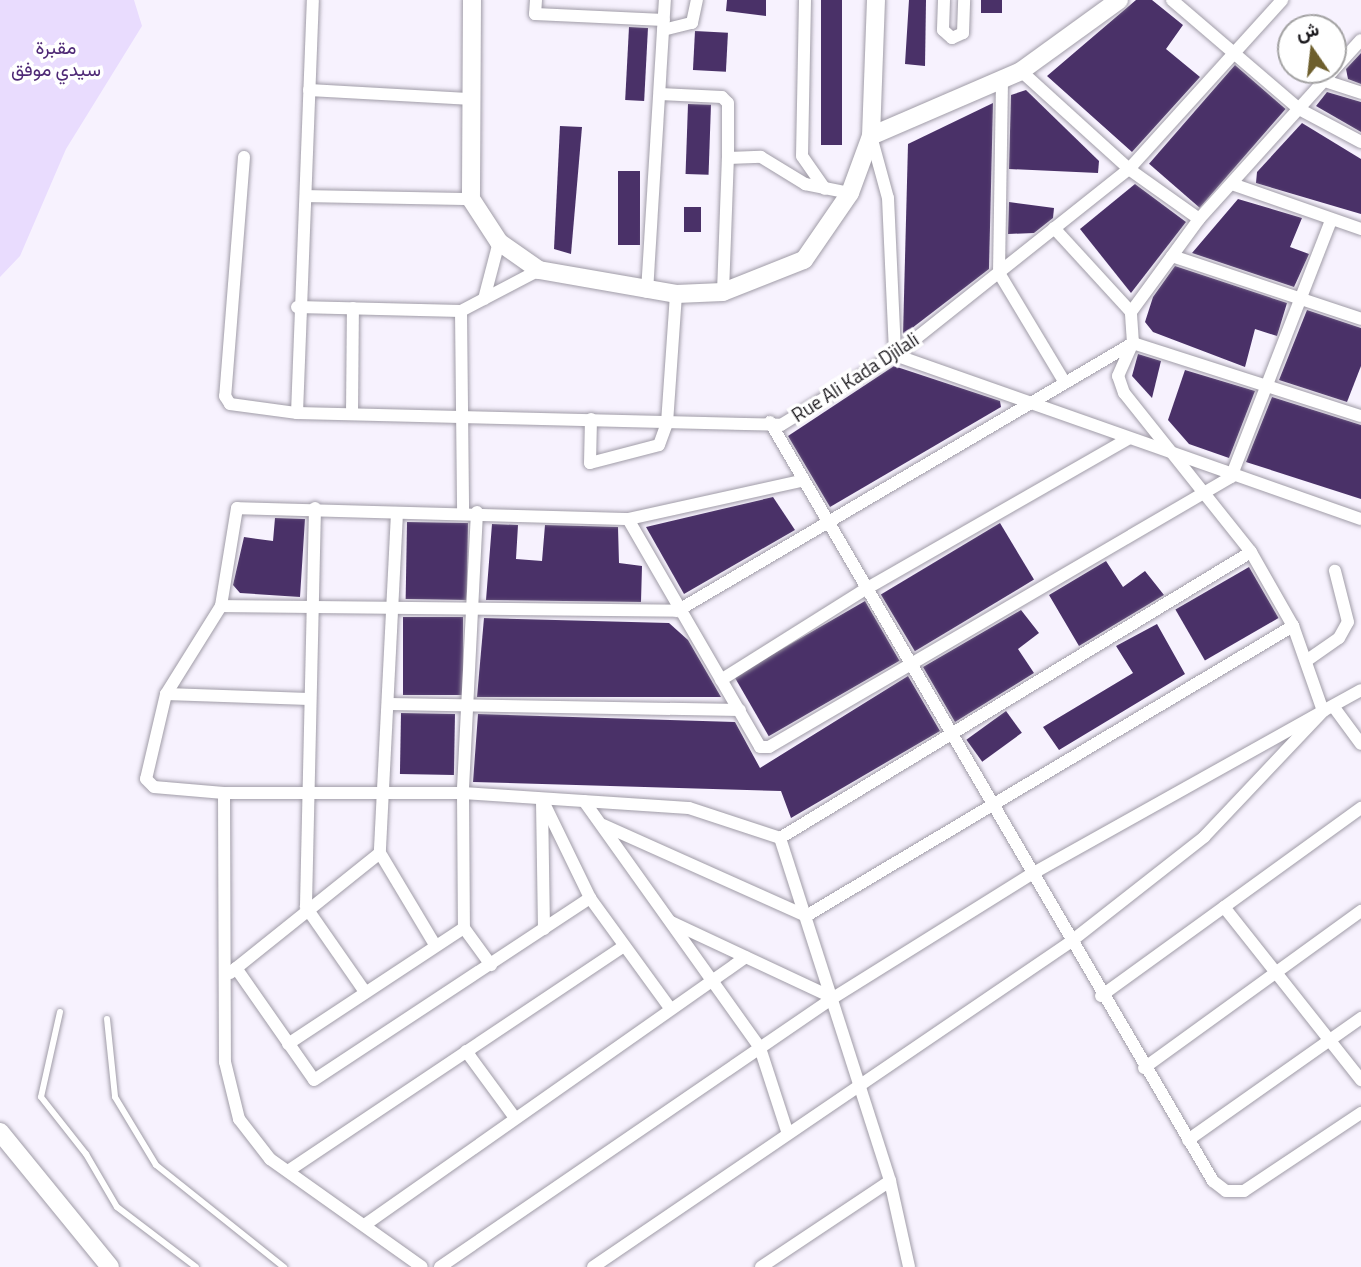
<!DOCTYPE html>
<meta charset="utf-8">
<style>
body{margin:0}
#map{position:relative;width:1361px;height:1267px;overflow:hidden;background:#f7f2fe;font-family:"Titillium Web",Vazirmatn,sans-serif}
div>[style]{position:absolute}
.green>*{inset:0;background:#e9dcfe}
.building>*{inset:0;background:#4a3168;transform-origin:0 0}
.roads{filter:drop-shadow(0 0 2px #a09ca7) drop-shadow(0 0 2px #a09ca7)}
.lane>*{height:6px;margin:-3px;padding:0 3px;transform-origin:3px;border-radius:3px;background:#fff}
.street>*{height:12px;margin:-6px;padding:0 6px;transform-origin:6px;border-radius:6px;background:#fff}
.secondary>*{height:18px;margin:-9px;padding:0 9px;transform-origin:9px;border-radius:9px;background:#fff}
span{translate:-50% -50%;white-space:nowrap;text-align:center;line-height:1.15;-webkit-text-stroke:7px #fff;paint-order:stroke}
.park-label{font-size:19px;color:#4f2a76}
.street-label{font-size:19px;color:#18161a}
.north{position:absolute;left:1277px;top:14px;width:70px;height:70px;box-sizing:border-box;background:#fff;border:2px solid #a3a2a3;border-radius:50%;rotate:346deg;font-size:19px;font-weight:700;line-height:28px;text-align:center;color:#18161a}
.north::after{content:'';display:block;margin:auto;width:24px;height:32px;background:#6e5f2d;clip-path:polygon(50% 0,100% 100%,50% 72%,0 100%)}
</style>
<div id="map">
<div class="green">
<i style="clip-path:polygon(0 0,134px 0,142px 26px,66px 149px,20px 256px,0 277px)"></i>
</div>
<div class="building">
<i style="clip-path:polygon(727px 0,766px 0,766px 16px,726px 11px)"></i>
<i style="left:821px;top:0;width:21px;height:145px"></i>
<i style="clip-path:polygon(909px 0,926px 0,925px 66px,905px 64px)"></i>
<i style="left:981px;top:0;width:21px;height:13px"></i>
<i style="clip-path:polygon(1136px 0,1152px 0,1183px 25px,1166px 49px,1200px 77px,1132px 152px,1047px 76px)"></i>
<i style="left:629px;top:27px;width:19px;height:73px;rotate:3deg"></i>
<i style="left:695px;top:31px;width:33px;height:39px;rotate:3deg"></i>
<i style="clip-path:polygon(1361px 53px,1361px 84px,1348px 79px,1346px 69px)"></i>
<i style="left:1235px;top:65px;width:67px;height:131px;rotate:41deg"></i>
<i style="clip-path:polygon(1026px 90px,1099px 161px,1098px 173px,1009px 169px,1011px 95px)"></i>
<i style="clip-path:polygon(1327px 92px,1361px 102px,1361px 132px,1316px 106px)"></i>
<i style="clip-path:polygon(993px 103px,989px 269px,903px 335px,908px 144px)"></i>
<i style="left:688px;top:104px;width:23px;height:70px;rotate:2deg"></i>
<i style="clip-path:polygon(1302px 123px,1361px 159px,1361px 214px,1256px 183px,1257px 172px)"></i>
<i style="clip-path:polygon(560px 126px,582px 127px,571px 254px,554px 249px)"></i>
<i style="left:618px;top:171px;width:22px;height:74px"></i>
<i style="clip-path:polygon(1135px 184px,1186px 222px,1131px 293px,1080px 229px)"></i>
<i style="clip-path:polygon(1238px 199px,1302px 218px,1290px 247px,1309px 254px,1294px 287px,1192px 253px)"></i>
<i style="clip-path:polygon(1009px 202px,1054px 208px,1053px 218px,1034px 233px,1008px 234px)"></i>
<i style="left:684px;top:207px;width:17px;height:25px"></i>
<i style="clip-path:polygon(1175px 266px,1287px 303px,1277px 336px,1255px 329px,1245px 367px,1153px 332px,1145px 322px,1153px 297px)"></i>
<i style="clip-path:polygon(1307px 310px,1361px 328px,1361px 366px,1347px 402px,1279px 380px)"></i>
<i style="clip-path:polygon(1138px 354px,1161px 361px,1152px 398px,1132px 376px)"></i>
<i style="clip-path:polygon(894px 366px,1000px 401px,1001px 407px,830px 507px,788px 436px)"></i>
<i style="clip-path:polygon(1185px 370px,1255px 391px,1229px 458px,1189px 444px,1168px 420px)"></i>
<i style="clip-path:polygon(1272px 397px,1361px 425px,1361px 499px,1246px 462px)"></i>
<i style="clip-path:polygon(773px 497px,795px 530px,684px 594px,646px 527px)"></i>
<i style="clip-path:polygon(275px 518px,305px 519px,300px 597px,240px 593px,233px 585px,244px 537px,273px 541px)"></i>
<i style="left:407px;top:522px;width:61px;height:77px;rotate:1deg"></i>
<i style="left:1000px;top:523px;width:66px;height:139px;rotate:59deg"></i>
<i style="clip-path:polygon(492px 524px,518px 525px,516px 559px,542px 561px,545px 525px,618px 527px,619px 563px,642px 566px,641px 602px,486px 600px)"></i>
<i style="clip-path:polygon(1106px 561px,1123px 587px,1145px 571px,1164px 595px,1079px 646px,1049px 595px)"></i>
<i style="left:1249px;top:567px;width:59px;height:85px;rotate:60deg"></i>
<i style="left:865px;top:601px;width:69px;height:151px;rotate:60deg"></i>
<i style="clip-path:polygon(1021px 610px,1039px 633px,1018px 649px,1034px 673px,955px 722px,923px 667px)"></i>
<i style="left:403px;top:617px;width:60px;height:78px"></i>
<i style="clip-path:polygon(484px 618px,669px 623px,688px 640px,721px 697px,477px 697px)"></i>
<i style="clip-path:polygon(1157px 624px,1185px 674px,1059px 750px,1043px 727px,1133px 673px,1116px 646px)"></i>
<i style="clip-path:polygon(908px 676px,940px 731px,791px 818px,781px 791px,473px 782px,478px 714px,735px 722px,760px 768px)"></i>
<i style="left:1006px;top:711px;width:27px;height:49px;rotate:54deg"></i>
<i style="left:401px;top:713px;width:54px;height:61px;rotate:1deg"></i>
</div>
<div class="roads">
<div class="lane">
<i style="left:60px;top:1012px;width:87px;rotate:102.6deg"></i>
<i style="left:41px;top:1097px;width:73px;rotate:51.7deg"></i>
<i style="left:86px;top:1154px;width:61px;rotate:59.7deg"></i>
<i style="left:117px;top:1207px;width:99px;rotate:37.2deg"></i>
<i style="left:107px;top:1019px;width:78px;rotate:84.1deg"></i>
<i style="left:115px;top:1097px;width:79px;rotate:58.9deg"></i>
<i style="left:156px;top:1165px;width:164px;rotate:38.6deg"></i>
</div>
<div class="street">
<i style="left:536px;top:0;width:14px;rotate:94deg"></i>
<i style="left:535px;top:14px;width:129px;rotate:2.7deg"></i>
<i style="left:805px;top:0;width:156px;rotate:91.1deg"></i>
<i style="left:802px;top:156px;width:40px;rotate:55.1deg"></i>
<i style="left:944px;top:0;width:30px;rotate:92deg"></i>
<i style="left:943px;top:30px;width:12px;rotate:42deg"></i>
<i style="left:952px;top:38px;width:12px;rotate:-24deg"></i>
<i style="left:963px;top:33px;width:33px;rotate:-88deg"></i>
<i style="left:1172px;top:0;width:167px;rotate:40.6deg"></i>
<i style="left:1299px;top:109px;width:70px;rotate:28deg"></i>
<i style="left:663px;top:30px;width:30px;rotate:-14deg"></i>
<i style="left:692px;top:23px;width:24px;rotate:-78deg"></i>
<i style="left:1021px;top:71px;width:146px;rotate:42.2deg"></i>
<i style="left:1129px;top:169px;width:86px;rotate:35.5deg"></i>
<i style="left:1002px;top:81px;width:192px;rotate:90.9deg"></i>
<i style="left:999px;top:273px;width:128px;rotate:59deg"></i>
<i style="left:1325px;top:81px;width:38px;rotate:18deg"></i>
<i style="left:309px;top:90px;width:159px;rotate:3.2deg"></i>
<i style="left:660px;top:94px;width:62px;rotate:2.8deg"></i>
<i style="left:722px;top:97px;width:8px;rotate:45deg"></i>
<i style="left:728px;top:103px;width:55px;rotate:90deg"></i>
<i style="left:871px;top:136px;width:64px;rotate:74.7deg"></i>
<i style="left:888px;top:198px;width:157px;rotate:87.4deg"></i>
<i style="left:895px;top:355px;width:494px;rotate:19.4deg"></i>
<i style="left:244px;top:157px;width:240px;rotate:94.5deg"></i>
<i style="left:225px;top:396px;width:9px;rotate:58deg"></i>
<i style="left:230px;top:404px;width:68px;rotate:7.7deg"></i>
<i style="left:297px;top:413px;width:484px;rotate:1.4deg"></i>
<i style="left:781px;top:425px;width:134px;rotate:-31.6deg"></i>
<i style="left:895px;top:355px;width:299px;rotate:-38.5deg"></i>
<i style="left:1129px;top:169px;width:228px;rotate:-47.8deg"></i>
<i style="left:1232px;top:184px;width:137px;rotate:19.2deg"></i>
<i style="left:308px;top:196px;width:163px;rotate:1.1deg"></i>
<i style="left:1054px;top:228px;width:114px;rotate:47.5deg"></i>
<i style="left:1172px;top:256px;width:199px;rotate:18.4deg"></i>
<i style="left:647px;top:292px;width:293px;rotate:-86.5deg"></i>
<i style="left:723px;top:292px;width:134px;rotate:-87.9deg"></i>
<i style="left:728px;top:158px;width:33px;rotate:-2deg"></i>
<i style="left:761px;top:157px;width:52px;rotate:31.5deg"></i>
<i style="left:805px;top:184px;width:46px;rotate:11.3deg"></i>
<i style="left:484px;top:299px;width:59px;rotate:-75.3deg"></i>
<i style="left:297px;top:307px;width:164px;rotate:1.4deg"></i>
<i style="left:461px;top:311px;width:88px;rotate:-27.7deg"></i>
<i style="left:461px;top:311px;width:201px;rotate:89.4deg"></i>
<i style="left:297px;top:413px;width:413px;rotate:-87.8deg"></i>
<i style="left:352px;top:414px;width:106px;rotate:-89.5deg"></i>
<i style="left:591px;top:419px;width:44px;rotate:91.3deg"></i>
<i style="left:590px;top:463px;width:71px;rotate:-14.6deg"></i>
<i style="left:659px;top:445px;width:23px;rotate:-70deg"></i>
<i style="left:667px;top:423px;width:129px;rotate:-86deg"></i>
<i style="left:770px;top:422px;width:879px;rotate:59.73deg"></i>
<i style="left:1213px;top:1181px;width:16px;rotate:38deg"></i>
<i style="left:1226px;top:1191px;width:18px"></i>
<i style="left:1244px;top:1191px;width:141px;rotate:-33.7deg"></i>
<i style="left:801px;top:481px;width:177px;rotate:167.6deg"></i>
<i style="left:628px;top:519px;width:391px;rotate:-178.4deg"></i>
<i style="left:237px;top:508px;width:99px;rotate:99.3deg"></i>
<i style="left:221px;top:606px;width:104px;rotate:122deg"></i>
<i style="left:166px;top:694px;width:87px;rotate:103.2deg"></i>
<i style="left:146px;top:779px;width:11px;rotate:45deg"></i>
<i style="left:154px;top:787px;width:70px;rotate:4.9deg"></i>
<i style="left:224px;top:793px;width:239px"></i>
<i style="left:463px;top:793px;width:226px;rotate:3.8deg"></i>
<i style="left:689px;top:808px;width:96px;rotate:18.2deg"></i>
<i style="left:780px;top:838px;width:551px;rotate:-31.27deg"></i>
<i style="left:315px;top:508px;width:399px;rotate:91.3deg"></i>
<i style="left:306px;top:907px;width:103px;rotate:55.2deg"></i>
<i style="left:477px;top:512px;width:281px;rotate:92.9deg"></i>
<i style="left:463px;top:793px;width:135px;rotate:89.6deg"></i>
<i style="left:464px;top:928px;width:46px;rotate:53.9deg"></i>
<i style="left:397px;top:513px;width:340px;rotate:92.9deg"></i>
<i style="left:380px;top:853px;width:107px;rotate:59.1deg"></i>
<i style="left:628px;top:519px;width:263px;rotate:59.9deg"></i>
<i style="left:760px;top:747px;width:9px"></i>
<i style="left:769px;top:747px;width:535px;rotate:-30.3deg"></i>
<i style="left:1231px;top:477px;width:275px;rotate:-68.7deg"></i>
<i style="left:221px;top:606px;width:456px;rotate:0.6deg"></i>
<i style="left:677px;top:611px;width:529px;rotate:-30.44deg"></i>
<i style="left:1133px;top:343px;width:239px;rotate:17.8deg"></i>
<i style="left:1306px;top:661px;width:40px;rotate:-34.9deg"></i>
<i style="left:1339px;top:638px;width:18px;rotate:-61deg"></i>
<i style="left:1348px;top:622px;width:53px;rotate:-104.3deg"></i>
<i style="left:721px;top:680px;width:169px;rotate:-32.2deg"></i>
<i style="left:864px;top:590px;width:305px;rotate:-29.8deg"></i>
<i style="left:166px;top:694px;width:143px;rotate:2deg"></i>
<i style="left:390px;top:704px;width:350px;rotate:1deg"></i>
<i style="left:1333px;top:706px;width:47px;rotate:53.6deg"></i>
<i style="left:224px;top:793px;width:269px;rotate:89.8deg"></i>
<i style="left:225px;top:1062px;width:59px;rotate:76.2deg"></i>
<i style="left:239px;top:1119px;width:51px;rotate:52.2deg"></i>
<i style="left:270px;top:1159px;width:186px;rotate:35.4deg"></i>
<i style="left:584px;top:801px;width:303px;rotate:54.5deg"></i>
<i style="left:760px;top:1048px;width:87px;rotate:72deg"></i>
<i style="left:603px;top:825px;width:222px;rotate:24.1deg"></i>
<i style="left:806px;top:916px;width:567px;rotate:-30.77deg"></i>
<i style="left:780px;top:838px;width:360px;rotate:72.2deg"></i>
<i style="left:890px;top:1181px;width:88px;rotate:77.5deg"></i>
<i style="left:1224px;top:907px;width:221px;rotate:51.6deg"></i>
<i style="left:671px;top:922px;width:179px;rotate:25.1deg"></i>
<i style="left:544px;top:929px;width:130px;rotate:-90.9deg"></i>
<i style="left:542px;top:799px;width:110px;rotate:64.1deg"></i>
<i style="left:590px;top:898px;width:136px;rotate:54deg"></i>
<i style="left:236px;top:968px;width:136px;rotate:55.1deg"></i>
<i style="left:314px;top:1080px;width:331px;rotate:-33.4deg"></i>
<i style="left:230px;top:973px;width:192px;rotate:-38.7deg"></i>
<i style="left:1101px;top:996px;width:321px;rotate:-35.9deg"></i>
<i style="left:288px;top:1044px;width:211px;rotate:-33.4deg"></i>
<i style="left:466px;top:1051px;width:83px;rotate:53.8deg"></i>
<i style="left:1144px;top:1068px;width:268px;rotate:-35.9deg"></i>
<i style="left:1188px;top:1140px;width:212px;rotate:-35.2deg"></i>
<i style="left:288px;top:1171px;width:402px;rotate:-33.8deg"></i>
<i style="left:366px;top:1224px;width:464px;rotate:-35.1deg"></i>
<i style="left:440px;top:1267px;width:476px;rotate:-34.4deg"></i>
<i style="left:833px;top:998px;width:232px;rotate:-32deg"></i>
<i style="left:1030px;top:875px;width:336px;rotate:-29.2deg"></i>
<i style="left:1323px;top:711px;width:90px;rotate:-109.4deg"></i>
<i style="left:1293px;top:626px;width:85px;rotate:-119.6deg"></i>
<i style="left:1251px;top:552px;width:203px;rotate:-128.6deg"></i>
<i style="left:1124px;top:393px;width:18px;rotate:-109deg"></i>
<i style="left:1118px;top:376px;width:36px;rotate:-66deg"></i>
<i style="left:1133px;top:343px;width:31px;rotate:-94deg"></i>
<i style="left:1131px;top:312px;width:115px;rotate:-53.8deg"></i>
<i style="left:1199px;top:219px;width:241px;rotate:-47.9deg"></i>
<i style="left:593px;top:1267px;width:576px;rotate:-34.24deg"></i>
<i style="left:1069px;top:943px;width:172px;rotate:-38.1deg"></i>
<i style="left:1204px;top:837px;width:173px;rotate:-46.6deg"></i>
<i style="left:1323px;top:711px;width:43px;rotate:-28.9deg"></i>
<i style="left:761px;top:1267px;width:155px;rotate:-33.7deg"></i>
</div>
<div class="secondary">
<i style="left:472px;top:0;width:199px;rotate:90.3deg"></i>
<i style="left:471px;top:199px;width:51px;rotate:56.9deg"></i>
<i style="left:499px;top:242px;width:49px;rotate:35deg"></i>
<i style="left:539px;top:270px;width:139px;rotate:9.9deg"></i>
<i style="left:676px;top:294px;width:47px;rotate:-2.4deg"></i>
<i style="left:723px;top:292px;width:87px;rotate:-21.6deg"></i>
<i style="left:804px;top:260px;width:81px;rotate:-55.5deg"></i>
<i style="left:850px;top:193px;width:61px;rotate:-69.8deg"></i>
<i style="left:871px;top:136px;width:136px;rotate:-87.9deg"></i>
<i style="left:871px;top:136px;width:163px;rotate:-23.4deg"></i>
<i style="left:1021px;top:71px;width:121px;rotate:-35.9deg"></i>
<i style="left:0;top:1132px;width:174px;rotate:50.8deg"></i>
</div>
</div>
<div class="park-label">
<span style="left:56px;top:58px">مقبرة<br>سيدي موفق</span>
</div>
<div class="street-label">
<span style="left:855px;top:377px;rotate:-33deg">Rue Ali Kada Djilali</span>
</div>
<div class="north">ش</div>
</div>
